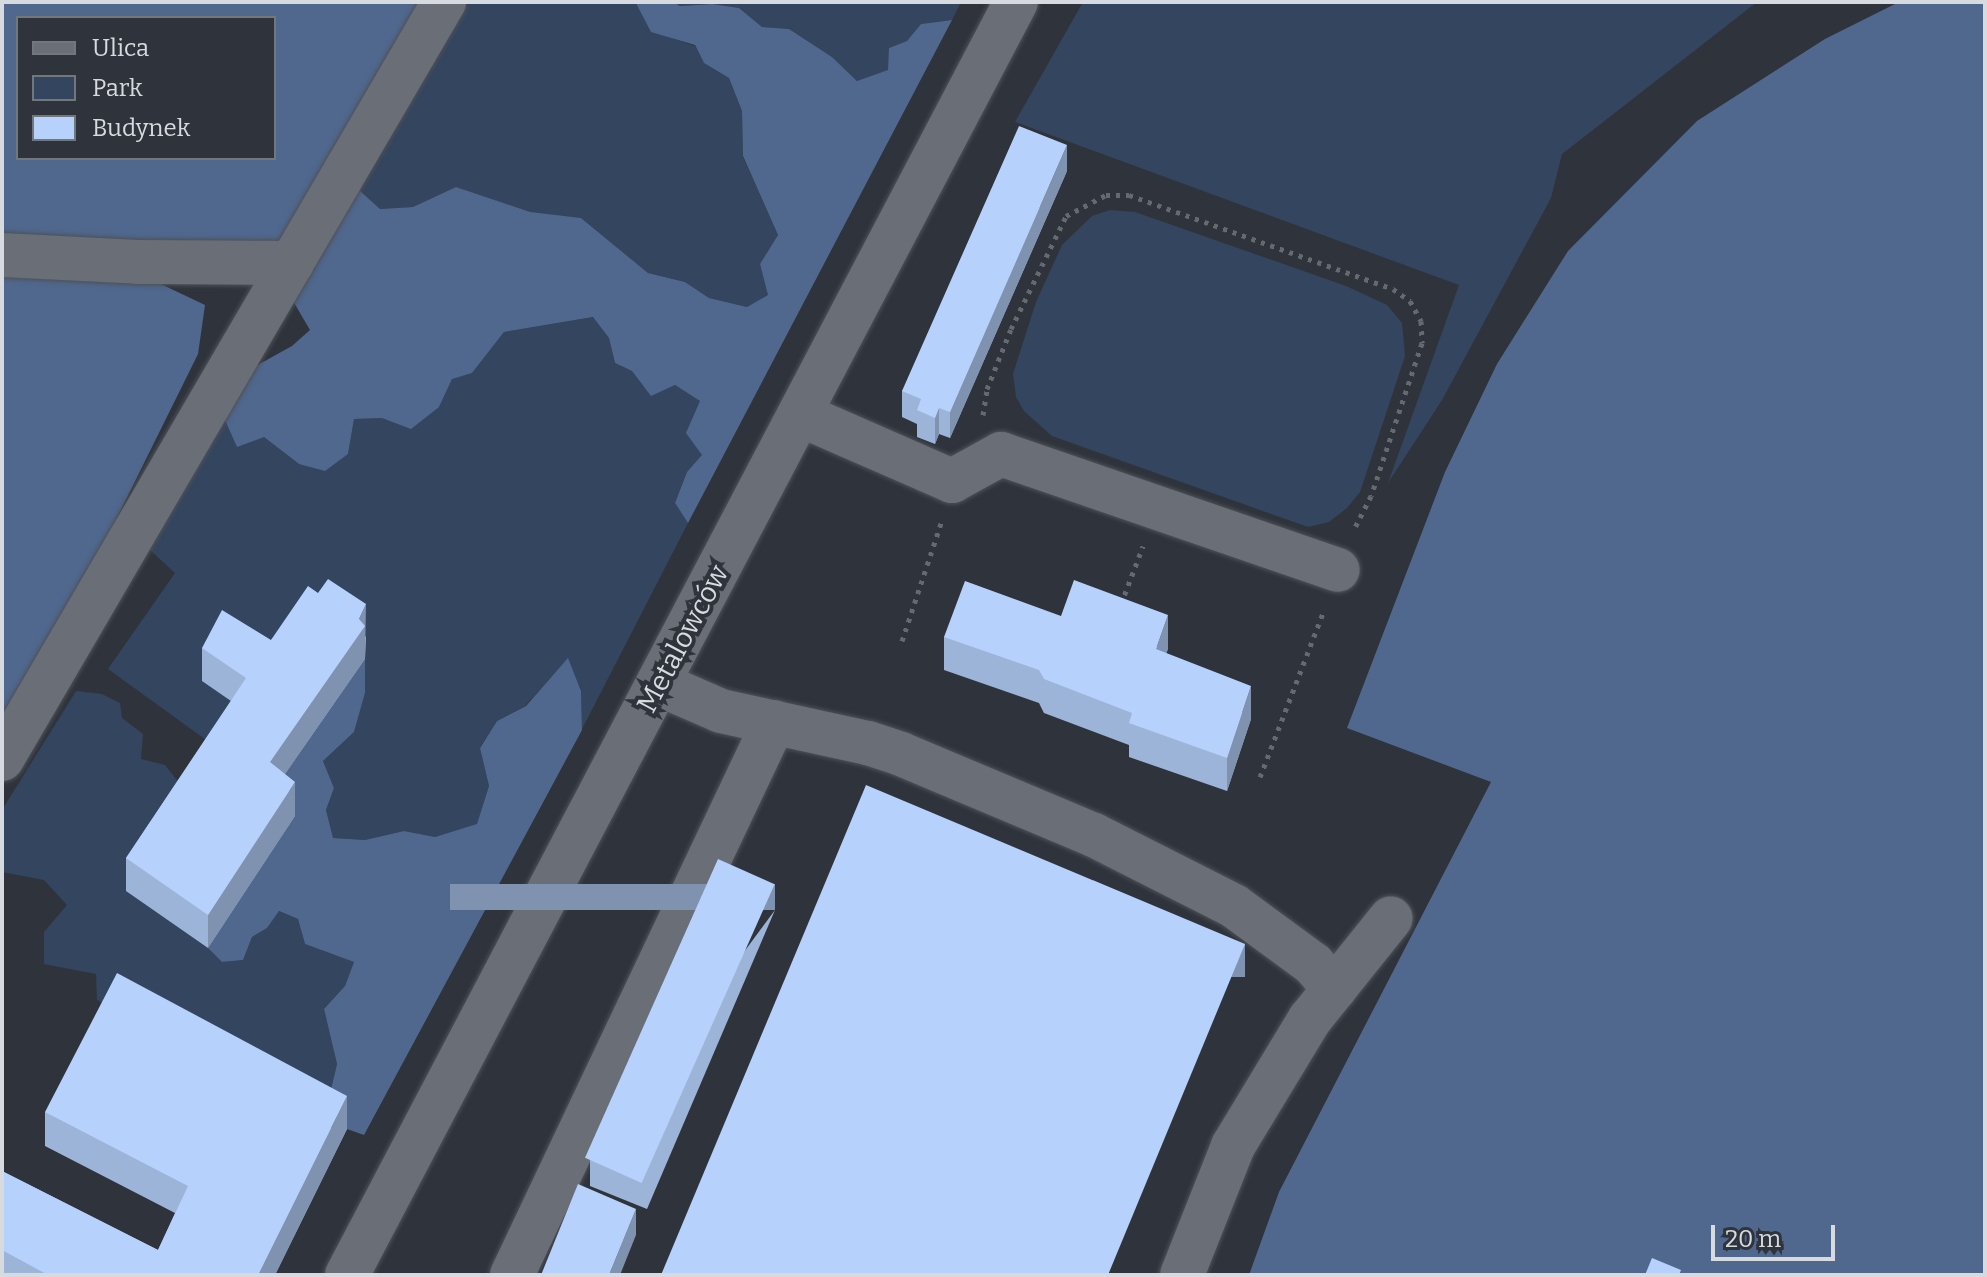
<!DOCTYPE html>
<meta charset="utf-8">
<style>
body{margin:0}
#map{position:relative;width:1987px;height:1277px;overflow:hidden;background:#2f343c;font-family:Bitter,serif}
div>[style]{position:absolute}
.green>*{inset:0;background:#34455f}
.forest>*{inset:0;background:#50688e}
.path>*{height:5px;margin-top:-2.5px;transform-origin:0;background:repeating-linear-gradient(90deg,#656970 0 4px,transparent 0 10px)}
.roads{filter:drop-shadow(0 0 2px #4d5158) drop-shadow(0 0 2px #4d5158)}
.minor>*{height:44px;margin:-22px;padding:0 22px;transform-origin:22px;border-radius:22px;background:#696e77}
.wall>*{inset:0;background:#9db4d9}
.shaded-wall>*{inset:0;background:#7f92b0;transform-origin:0 0}
.building>*{inset:0;background:#b6d1fc;transform-origin:0 0}
span{translate:-50% -50%;white-space:nowrap;text-align:center;line-height:1.15;-webkit-text-stroke:8px #2f343c;paint-order:stroke}
.street-label{font-size:28px;color:#d7dadf}
.frame{position:absolute;inset:0;border:4px solid #d7dadf;pointer-events:none}
.legend{position:absolute;left:16px;top:16px;width:260px;height:144px;box-sizing:border-box;background:#2f343c;border:2px solid #72767d;margin:0;padding:10px 14px;list-style:none;font-size:24px;color:#d7dadf}
.legend li{display:flex;align-items:center;gap:16px;height:40px}
.legend b{width:40px;border:2px solid #72767d}
.scale{position:absolute;left:1711px;top:1225px;width:124px;height:36px;box-sizing:border-box;border:4px solid #d7dadf;border-top:0;padding-left:10px;font-size:24px;line-height:28px;white-space:nowrap;color:#d7dadf;-webkit-text-stroke:6px #2f343c;paint-order:stroke}
</style>
<div id="map">
<div class="green">
<i style="clip-path:polygon(469px 2px,637px 2px,651px 31px,695px 46px,704px 63px,729px 78px,742px 111px,743px 157px,778px 235px,760px 264px,769px 295px,747px 307px,709px 298px,685px 282px,648px 273px,581px 218px,530px 213px,456px 187px,413px 207px,380px 209px,358px 189px)"></i>
<i style="clip-path:polygon(673px 2px,961px 2px,952px 20px,921px 24px,907px 41px,889px 48px,889px 70px,857px 81px,832px 57px,789px 29px,762px 27px,739px 8px,712px 4px,680px 6px)"></i>
<i style="clip-path:polygon(1083px 2px,1757px 2px,1562px 154px,1551px 198px,1442px 400px,1388px 483px,1459px 285px,1015px 122px)"></i>
<i style="clip-path:polygon(1110px 210px,1135px 212px,1346px 286px,1387px 305px,1402px 323px,1405px 356px,1360px 492px,1347px 508px,1329px 522px,1308px 527px,1052px 436px,1024px 411px,1016px 397px,1013px 374px,1036px 302px,1062px 245px,1092px 216px)"></i>
<i style="clip-path:polygon(594px 317px,609px 338px,615px 363px,632px 371px,651px 395px,675px 385px,700px 401px,703px 455px,687px 472px,675px 503px,688px 523px,582px 729px,581px 691px,568px 659px,525px 706px,497px 721px,480px 747px,489px 786px,477px 825px,435px 837px,404px 831px,365px 840px,333px 838px,326px 810px,334px 788px,323px 761px,354px 732px,365px 693px,365px 659px,359px 652px,246px 711px,220px 750px,108px 669px,175px 573px,150px 550px,225px 420px,264px 437px,299px 464px,348px 454px,354px 419px,382px 418px,439px 407px,452px 378px,472px 373px,504px 332px)"></i>
<i style="clip-path:polygon(76px 691px,102px 694px,120px 703px,122px 718px,143px 734px,141px 759px,165px 765px,180px 784px,208px 948px,222px 962px,243px 960px,252px 937px,267px 928px,278px 911px,298px 919px,305px 944px,354px 962px,345px 986px,324px 1009px,337px 1064px,327px 1106px,97px 1000px,96px 974px,44px 964px,44px 932px,67px 905px,44px 880px,2px 872px,2px 810px)"></i>
</div>
<div class="forest">
<i style="clip-path:polygon(evenodd,2px 2px,437px 2px,294px 239px,227px 249px,2px 239px,2px 2px,18px 18px,274px 18px,274px 158px,18px 158px,18px 18px)"></i>
<i style="clip-path:polygon(673px 2px,680px 6px,712px 4px,739px 8px,762px 27px,789px 29px,832px 57px,857px 81px,888px 70px,889px 48px,907px 41px,921px 24px,952px 20px,688px 523px,675px 503px,687px 472px,702px 455px,686px 433px,700px 401px,675px 385px,651px 396px,632px 371px,615px 363px,609px 338px,593px 317px,504px 332px,472px 373px,452px 379px,439px 407px,411px 429px,382px 418px,354px 419px,348px 454px,325px 471px,299px 464px,264px 437px,237px 447px,225px 420px,254px 367px,292px 346px,310px 330px,293px 301px,358px 189px,380px 209px,413px 207px,456px 187px,530px 212px,581px 218px,648px 273px,685px 282px,709px 298px,747px 307px,768px 295px,760px 264px,778px 235px,743px 156px,742px 111px,729px 78px,704px 63px,695px 45px,651px 32px,636px 3px)"></i>
<i style="clip-path:polygon(1899px 2px,1985px 2px,1985px 1275px,1249px 1275px,1279px 1192px,1491px 782px,1347px 728px,1445px 472px,1497px 364px,1568px 251px,1697px 121px,1825px 39px)"></i>
<i style="clip-path:polygon(2px 269px,146px 277px,205px 305px,198px 354px,53px 647px,2px 732px)"></i>
<i style="clip-path:polygon(568px 658px,581px 691px,582px 730px,364px 1135px,347px 1129px,327px 1106px,337px 1064px,324px 1009px,345px 986px,354px 962px,305px 944px,298px 919px,279px 911px,267px 928px,252px 937px,243px 960px,222px 962px,208px 948px,295px 816px,270px 796px,365px 659px,365px 693px,354px 732px,323px 761px,334px 788px,326px 810px,333px 838px,365px 840px,404px 831px,435px 837px,477px 824px,489px 786px,480px 748px,497px 721px,526px 706px)"></i>
</div>
<div class="path">
<i style="left:983px;top:415px;width:26px;rotate:-81deg"></i>
<i style="left:987px;top:389px;width:65px;rotate:-68.2deg"></i>
<i style="left:1011px;top:329px;width:126px;rotate:-64deg"></i>
<i style="left:1066px;top:216px;width:45px;rotate:-27.7deg"></i>
<i style="left:1106px;top:195px;width:23px"></i>
<i style="left:1129px;top:195px;width:280px;rotate:19.6deg"></i>
<i style="left:1393px;top:289px;width:21px;rotate:35deg"></i>
<i style="left:1410px;top:301px;width:23px;rotate:61deg"></i>
<i style="left:1421px;top:321px;width:22px;rotate:87deg"></i>
<i style="left:1422px;top:343px;width:161px;rotate:108.4deg"></i>
<i style="left:1371px;top:496px;width:38px;rotate:117deg"></i>
<i style="left:1121px;top:604px;width:62px;rotate:-69.2deg"></i>
<i style="left:902px;top:641px;width:127px;rotate:-71.7deg"></i>
<i style="left:1260px;top:777px;width:179px;rotate:-69deg"></i>
</div>
<div class="roads">
<div class="minor">
<i style="left:2px;top:255px;width:136px;rotate:2.9deg"></i>
<i style="left:138px;top:262px;width:154px;rotate:0.4deg"></i>
<i style="left:801px;top:415px;width:165px;rotate:23.6deg"></i>
<i style="left:952px;top:481px;width:56px;rotate:-28.9deg"></i>
<i style="left:1001px;top:454px;width:356px;rotate:19deg"></i>
<i style="left:659px;top:684px;width:68px;rotate:23.5deg"></i>
<i style="left:721px;top:711px;width:150px;rotate:12.3deg"></i>
<i style="left:868px;top:743px;width:35px;rotate:18deg"></i>
<i style="left:901px;top:754px;width:209px;rotate:22.8deg"></i>
<i style="left:1094px;top:835px;width:157px;rotate:26.9deg"></i>
<i style="left:1234px;top:906px;width:98px;rotate:36.3deg"></i>
<i style="left:1313px;top:964px;width:33px;rotate:49deg"></i>
<i style="left:2px;top:759px;width:877px;rotate:-59.72deg"></i>
<i style="left:347px;top:1275px;width:1438px;rotate:-62.28deg"></i>
<i style="left:512px;top:1275px;width:612px;rotate:-64.65deg"></i>
<i style="left:1182px;top:1275px;width:139px;rotate:-68.4deg"></i>
<i style="left:1233px;top:1146px;width:149px;rotate:-58.8deg"></i>
<i style="left:1310px;top:1019px;width:129px;rotate:-51.3deg"></i>
</div>
</div>
<div class="wall">
<i style="clip-path:polygon(1067px 171px,950px 438px,939px 434px,935px 444px,917px 437px,917px 424px,902px 417px,902px 391px)"></i>
<i style="clip-path:polygon(318px 593px,366px 637px,365px 659px,285px 774px,295px 816px,208px 948px,126px 891px,126px 858px,231px 701px,202px 681px,202px 648px,271px 640px)"></i>
<i style="clip-path:polygon(1061px 616px,1168px 649px,1166px 653px,1251px 719px,1227px 791px,1129px 757px,1129px 745px,1044px 713px,1039px 703px,944px 670px,944px 637px)"></i>
<i style="clip-path:polygon(775px 910px,647px 1209px,590px 1186px,590px 1160px)"></i>
<i style="clip-path:polygon(45px 1112px,347px 1129px,275px 1275px,2px 1275px,2px 1171px,158px 1250px,175px 1213px,45px 1146px)"></i>
</div>
<div class="shaded-wall">
<i style="clip-path:polygon(1067px 145px,1067px 171px,950px 438px,950px 412px)"></i>
<i style="clip-path:polygon(939px 408px,939px 434px,935px 444px,935px 418px)"></i>
<i style="clip-path:polygon(366px 604px,365px 659px,270px 796px,270px 762px,359px 619px)"></i>
<i style="clip-path:polygon(1168px 615px,1168px 649px,1156px 682px,1156px 649px)"></i>
<i style="clip-path:polygon(1251px 686px,1251px 719px,1227px 791px,1227px 758px)"></i>
<i style="clip-path:polygon(295px 782px,295px 816px,208px 948px,208px 915px)"></i>
<i style="left:775px;top:884px;width:26px;height:325px;rotate:90deg"></i>
<i style="left:1245px;top:944px;width:33px;height:358px;rotate:90deg"></i>
<i style="clip-path:polygon(347px 1096px,347px 1129px,275px 1275px,258px 1275px)"></i>
<i style="clip-path:polygon(636px 1209px,636px 1235px,620px 1275px,609px 1275px)"></i>
</div>
<div class="building">
<i style="clip-path:polygon(1019px 126px,1067px 145px,950px 412px,939px 408px,935px 418px,917px 410px,921px 399px,902px 391px)"></i>
<i style="clip-path:polygon(328px 579px,366px 604px,359px 619px,365px 626px,270px 762px,295px 782px,208px 915px,126px 858px,246px 678px,202px 648px,222px 610px,271px 640px,308px 586px,318px 593px)"></i>
<i style="clip-path:polygon(1074px 580px,1168px 615px,1156px 649px,1251px 686px,1227px 758px,1129px 723px,1132px 713px,1044px 679px,1039px 670px,944px 637px,965px 581px,1061px 616px)"></i>
<i style="clip-path:polygon(866px 785px,1245px 944px,1108px 1275px,661px 1275px)"></i>
<i style="left:718px;top:859px;width:62px;height:327px;rotate:24deg"></i>
<i style="clip-path:polygon(117px 973px,347px 1096px,258px 1275px,48px 1275px,2px 1250px,2px 1171px,158px 1250px,188px 1186px,45px 1112px)"></i>
<i style="clip-path:polygon(578px 1184px,636px 1209px,609px 1275px,541px 1275px)"></i>
<i style="clip-path:polygon(1652px 1258px,1681px 1270px,1679px 1275px,1645px 1275px)"></i>
</div>
<div class="street-label">
<span style="left:683px;top:639px;rotate:-62deg">Metalowców</span>
</div>
<div class="frame"></div>
<ul class="legend">
<li><b style="height:10px;background:#696e77"></b>Ulica</li>
<li><b style="height:22px;background:#34455f"></b>Park</li>
<li><b style="height:22px;background:#b6d1fc"></b>Budynek</li>
</ul>
<div class="scale">20 m</div>
</div>
